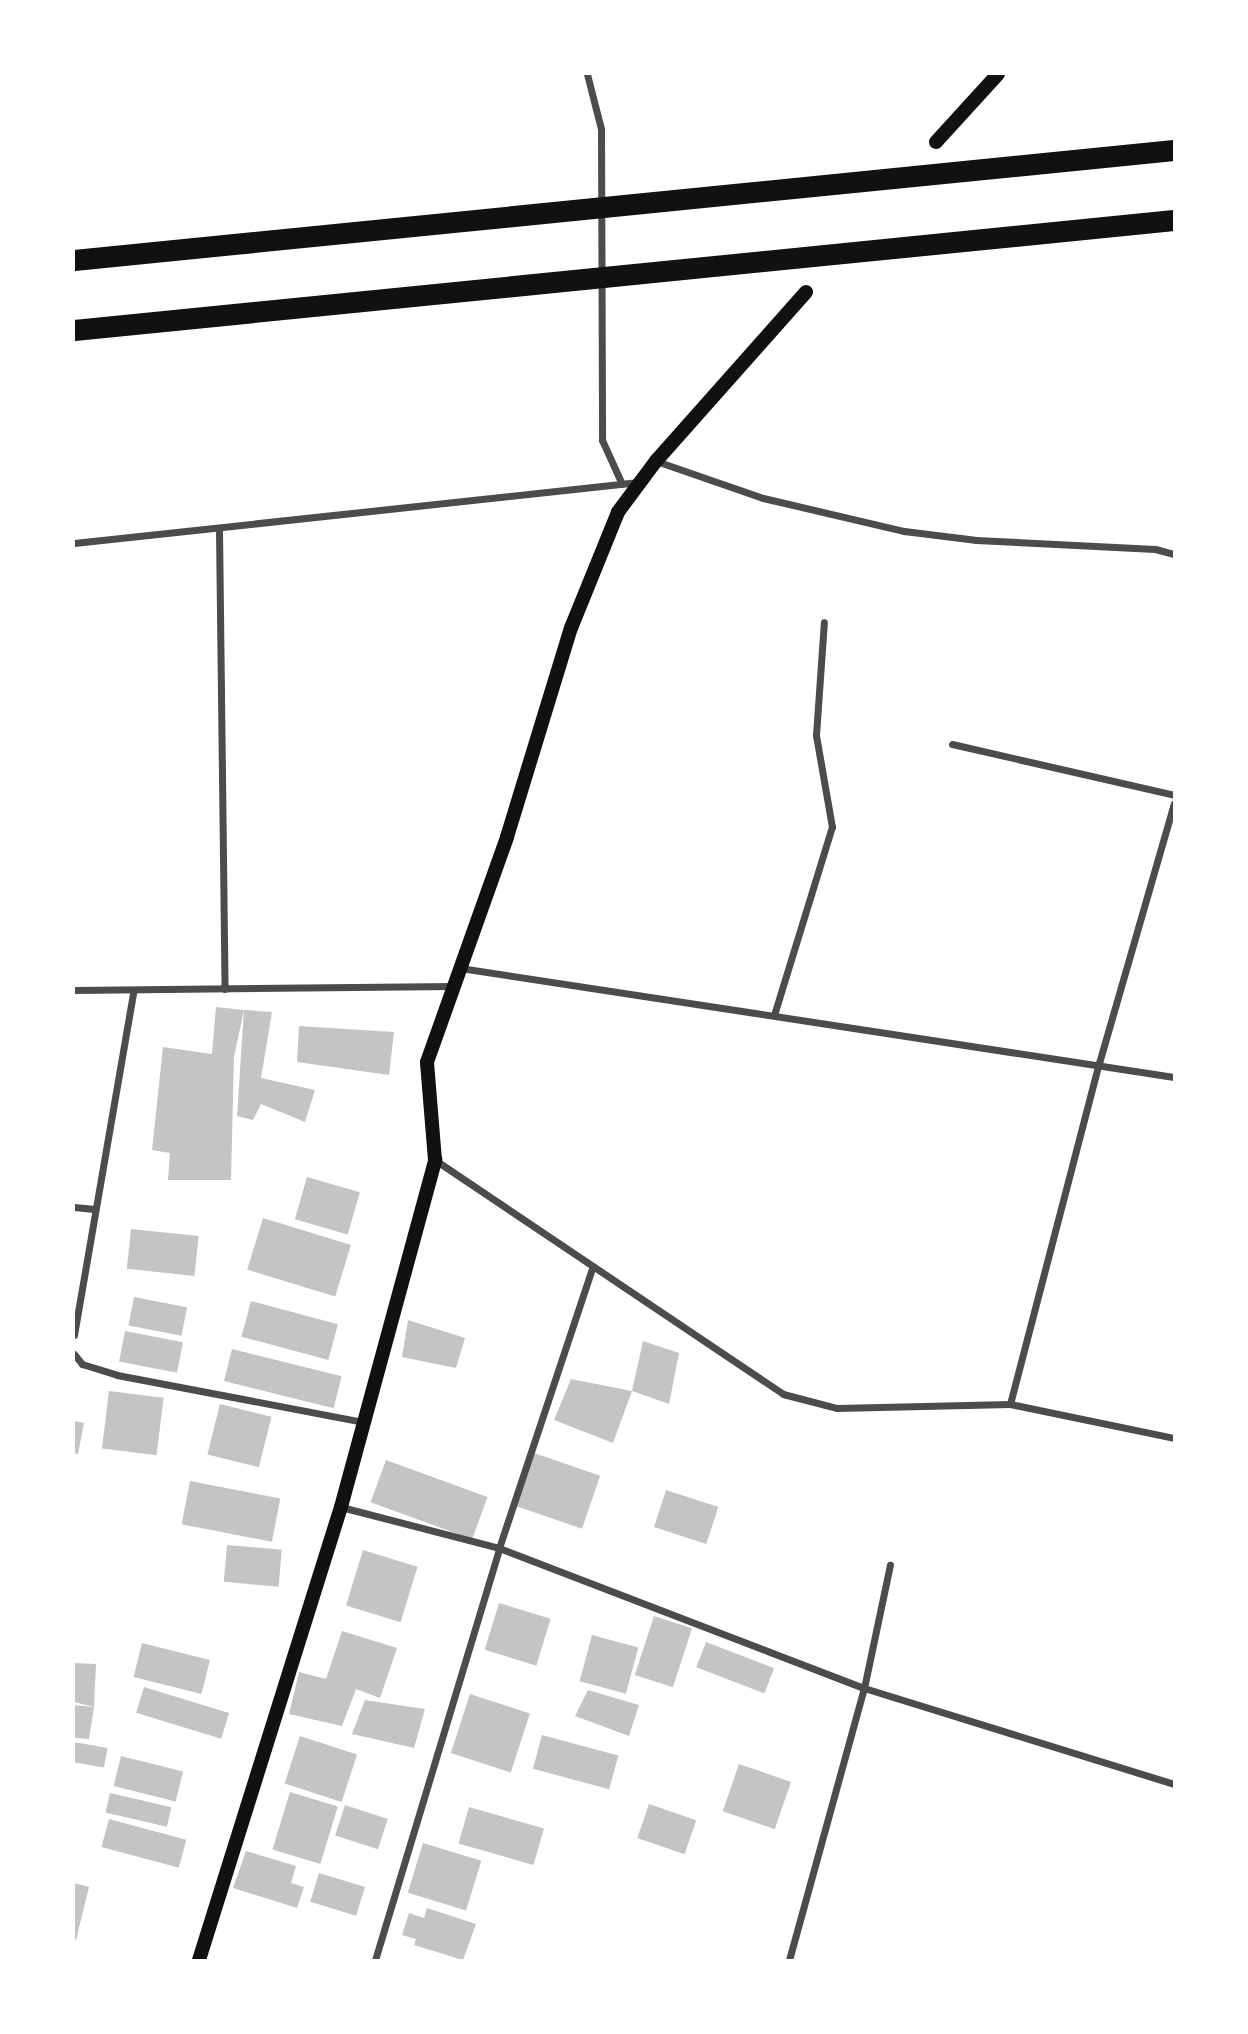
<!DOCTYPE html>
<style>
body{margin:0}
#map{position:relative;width:1248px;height:2034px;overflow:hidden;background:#fff;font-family:Manrope,sans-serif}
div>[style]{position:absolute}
.building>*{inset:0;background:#c4c4c4;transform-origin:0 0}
.minor>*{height:7px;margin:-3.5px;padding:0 3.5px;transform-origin:3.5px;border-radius:3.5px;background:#4c4c4c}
.secondary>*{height:14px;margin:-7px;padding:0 7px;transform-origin:7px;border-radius:7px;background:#111}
.motorway>*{height:21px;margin:-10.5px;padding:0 10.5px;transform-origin:10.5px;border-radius:10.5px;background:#111}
span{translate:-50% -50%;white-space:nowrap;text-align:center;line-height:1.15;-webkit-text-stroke:7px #fff;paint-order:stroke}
.frame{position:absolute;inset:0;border:75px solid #fff;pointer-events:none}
</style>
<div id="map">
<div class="building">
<i style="clip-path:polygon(216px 1007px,244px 1010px,234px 1057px,231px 1180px,168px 1180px,170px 1153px,152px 1150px,163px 1047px,212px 1054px)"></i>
<i style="clip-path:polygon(244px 1010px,272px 1012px,261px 1078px,315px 1090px,305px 1122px,261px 1104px,253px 1120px,237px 1116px)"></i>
<i style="clip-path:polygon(299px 1026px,394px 1032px,389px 1075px,297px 1062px)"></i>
<i style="left:307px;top:1177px;width:55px;height:44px;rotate:16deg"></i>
<i style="left:263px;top:1218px;width:92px;height:54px;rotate:17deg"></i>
<i style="left:131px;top:1229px;width:68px;height:40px;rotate:6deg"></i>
<i style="left:134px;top:1297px;width:54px;height:29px;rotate:11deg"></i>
<i style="left:251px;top:1301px;width:90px;height:37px;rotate:15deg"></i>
<i style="clip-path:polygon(408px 1320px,465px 1338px,456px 1368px,402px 1357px)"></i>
<i style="left:125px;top:1331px;width:59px;height:31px;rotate:11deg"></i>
<i style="clip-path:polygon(643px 1341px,679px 1353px,669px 1404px,632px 1391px)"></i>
<i style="left:232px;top:1349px;width:113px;height:33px;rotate:14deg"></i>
<i style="clip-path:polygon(571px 1379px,632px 1391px,613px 1443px,554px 1420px)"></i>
<i style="left:109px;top:1391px;width:55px;height:58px;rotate:7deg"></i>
<i style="left:220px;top:1404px;width:53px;height:52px;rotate:14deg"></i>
<i style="clip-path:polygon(74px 1421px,84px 1423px,78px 1454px,74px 1453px)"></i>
<i style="left:534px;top:1453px;width:70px;height:56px;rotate:19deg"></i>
<i style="left:386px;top:1460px;width:108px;height:45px;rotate:20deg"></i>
<i style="left:190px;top:1481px;width:92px;height:44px;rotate:11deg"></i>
<i style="left:666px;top:1490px;width:55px;height:39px;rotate:18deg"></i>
<i style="left:227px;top:1545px;width:55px;height:37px;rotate:5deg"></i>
<i style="left:363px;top:1550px;width:57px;height:58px;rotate:17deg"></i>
<i style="left:499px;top:1603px;width:54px;height:49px;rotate:17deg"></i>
<i style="left:654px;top:1616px;width:40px;height:62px;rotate:18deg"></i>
<i style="clip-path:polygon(342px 1631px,397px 1648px,380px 1698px,356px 1689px,342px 1726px,289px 1714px,299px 1672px,326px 1679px)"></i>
<i style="left:592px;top:1635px;width:48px;height:48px;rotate:15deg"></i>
<i style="left:706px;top:1642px;width:73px;height:27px;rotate:21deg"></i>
<i style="left:142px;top:1643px;width:70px;height:35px;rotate:14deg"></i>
<i style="clip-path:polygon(74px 1663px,96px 1664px,94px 1707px,74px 1702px)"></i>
<i style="left:144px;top:1687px;width:89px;height:27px;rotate:17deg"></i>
<i style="clip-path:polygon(588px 1690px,639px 1705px,629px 1736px,575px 1716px)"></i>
<i style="left:470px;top:1694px;width:63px;height:62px;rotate:18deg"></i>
<i style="clip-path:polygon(365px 1700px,425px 1709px,414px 1748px,352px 1734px)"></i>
<i style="clip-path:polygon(74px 1705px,94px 1707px,89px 1739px,74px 1738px)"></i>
<i style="left:542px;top:1735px;width:79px;height:35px;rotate:15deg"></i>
<i style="left:300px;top:1736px;width:60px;height:50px;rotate:18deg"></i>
<i style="left:74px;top:1742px;width:34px;height:20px;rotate:10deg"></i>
<i style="left:121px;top:1756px;width:64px;height:31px;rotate:14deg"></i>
<i style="left:739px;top:1764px;width:55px;height:50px;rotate:19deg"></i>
<i style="left:290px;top:1792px;width:50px;height:60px;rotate:17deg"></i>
<i style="left:110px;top:1793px;width:63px;height:20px;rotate:13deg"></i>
<i style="left:649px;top:1804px;width:50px;height:36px;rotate:19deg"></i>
<i style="left:345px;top:1805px;width:45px;height:32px;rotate:18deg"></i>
<i style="left:469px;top:1807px;width:78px;height:38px;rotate:16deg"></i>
<i style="left:109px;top:1819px;width:80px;height:29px;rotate:15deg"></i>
<i style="left:423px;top:1843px;width:61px;height:52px;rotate:17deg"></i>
<i style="clip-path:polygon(246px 1851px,296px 1866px,291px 1883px,304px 1887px,297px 1908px,233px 1888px)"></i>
<i style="left:319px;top:1873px;width:48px;height:30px;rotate:17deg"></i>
<i style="clip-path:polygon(74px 1883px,89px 1887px,76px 1940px,74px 1939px)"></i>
<i style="clip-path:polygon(427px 1908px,476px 1924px,463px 1960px,414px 1945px,416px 1939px,402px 1935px,409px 1913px,424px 1918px)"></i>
</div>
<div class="minor">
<i style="left:587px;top:74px;width:57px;rotate:75.7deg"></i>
<i style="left:601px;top:129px;width:311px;rotate:89.8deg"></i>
<i style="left:602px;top:440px;width:48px;rotate:65.6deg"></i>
<i style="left:656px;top:461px;width:113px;rotate:19.1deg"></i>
<i style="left:763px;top:498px;width:145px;rotate:13.2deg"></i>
<i style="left:904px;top:531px;width:73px;rotate:7.1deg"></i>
<i style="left:976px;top:540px;width:179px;rotate:2.9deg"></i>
<i style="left:1155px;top:549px;width:20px;rotate:15deg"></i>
<i style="left:219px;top:530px;width:459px;rotate:89.3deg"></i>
<i style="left:74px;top:543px;width:568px;rotate:-6.16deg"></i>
<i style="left:952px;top:744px;width:228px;rotate:12.9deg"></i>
<i style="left:460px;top:968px;width:722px;rotate:8.68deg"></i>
<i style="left:74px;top:990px;width:380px;rotate:-0.6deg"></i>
<i style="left:774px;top:1015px;width:197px;rotate:-72.9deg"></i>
<i style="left:832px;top:827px;width:93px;rotate:-99.9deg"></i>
<i style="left:816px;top:735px;width:113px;rotate:-86deg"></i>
<i style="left:435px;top:1160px;width:419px;rotate:33.9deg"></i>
<i style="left:783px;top:1394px;width:56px;rotate:14.5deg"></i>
<i style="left:837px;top:1408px;width:173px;rotate:-1.3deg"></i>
<i style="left:1010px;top:1404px;width:167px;rotate:11.7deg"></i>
<i style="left:74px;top:1207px;width:20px;rotate:6deg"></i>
<i style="left:74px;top:1335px;width:348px;rotate:-80.2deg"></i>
<i style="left:74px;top:1354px;width:13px;rotate:51deg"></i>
<i style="left:82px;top:1364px;width:37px;rotate:17deg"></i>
<i style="left:117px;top:1375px;width:250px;rotate:10.8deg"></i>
<i style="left:1010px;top:1404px;width:352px;rotate:-75.4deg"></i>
<i style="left:1099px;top:1063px;width:270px;rotate:-73.9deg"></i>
<i style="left:341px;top:1507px;width:163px;rotate:14.5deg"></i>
<i style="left:499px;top:1548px;width:391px;rotate:21deg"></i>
<i style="left:864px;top:1688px;width:325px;rotate:17.2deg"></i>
<i style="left:375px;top:1960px;width:430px;rotate:-73.2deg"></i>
<i style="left:499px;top:1548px;width:297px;rotate:-71.6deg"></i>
<i style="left:789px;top:1960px;width:282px;rotate:-74.6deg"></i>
<i style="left:864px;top:1688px;width:126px;rotate:-78.1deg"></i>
</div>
<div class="secondary">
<i style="left:936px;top:142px;width:92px;rotate:-47.6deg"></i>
<i style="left:199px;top:1960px;width:475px;rotate:-72.6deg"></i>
<i style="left:341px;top:1507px;width:360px;rotate:-74.8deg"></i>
<i style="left:435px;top:1160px;width:98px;rotate:-94.7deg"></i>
<i style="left:427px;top:1062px;width:239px;rotate:-70.4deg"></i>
<i style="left:507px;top:837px;width:219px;rotate:-73deg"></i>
<i style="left:571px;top:628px;width:125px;rotate:-67.9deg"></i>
<i style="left:618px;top:512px;width:64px;rotate:-53.3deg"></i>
<i style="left:656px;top:461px;width:226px;rotate:-48.4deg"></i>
</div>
<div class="motorway">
<i style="left:74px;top:260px;width:1105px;rotate:-5.71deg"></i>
<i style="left:74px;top:330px;width:1105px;rotate:-5.71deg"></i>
</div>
<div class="frame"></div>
</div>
